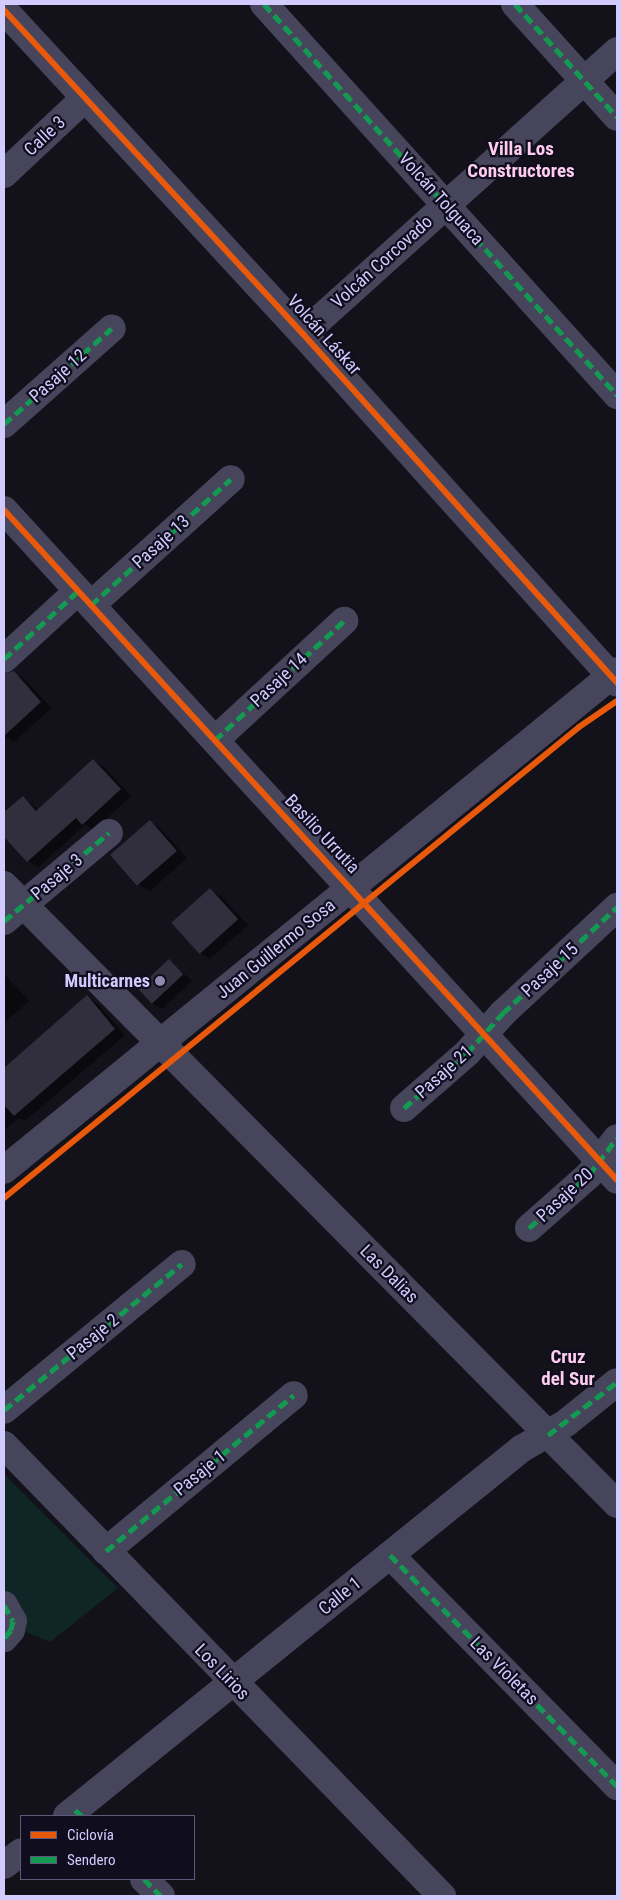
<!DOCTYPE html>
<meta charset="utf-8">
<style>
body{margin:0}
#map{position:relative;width:621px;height:1900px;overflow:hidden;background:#13111a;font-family:"Roboto Condensed",sans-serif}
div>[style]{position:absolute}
.green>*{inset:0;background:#102525}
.shadow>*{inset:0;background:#0007}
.building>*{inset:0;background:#312e3d;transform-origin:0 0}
.minor>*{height:28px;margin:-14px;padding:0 14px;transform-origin:14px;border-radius:14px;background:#46455b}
.quiet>*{height:5px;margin-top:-2.5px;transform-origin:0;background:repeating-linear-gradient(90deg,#139951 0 10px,transparent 0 15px)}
.cycleway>*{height:6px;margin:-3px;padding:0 3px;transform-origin:3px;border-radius:3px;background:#e8590c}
.dots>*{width:14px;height:14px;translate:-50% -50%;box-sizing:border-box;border:2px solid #100d1e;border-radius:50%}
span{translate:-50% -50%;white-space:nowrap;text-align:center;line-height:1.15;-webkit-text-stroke:4.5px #100d1e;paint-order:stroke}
.street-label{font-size:18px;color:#d1cbfe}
.poi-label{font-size:18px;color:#d1cbfe;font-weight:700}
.right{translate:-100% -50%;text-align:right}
.neighbourhood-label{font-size:19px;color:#fecdec;font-weight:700}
.frame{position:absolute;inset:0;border:5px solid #d1cbfe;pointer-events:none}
.legend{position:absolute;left:20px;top:1815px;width:175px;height:65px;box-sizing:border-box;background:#100d1e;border:1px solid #5d5978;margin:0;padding:6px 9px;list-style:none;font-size:15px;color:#d1cbfe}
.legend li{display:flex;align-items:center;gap:10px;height:25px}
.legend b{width:25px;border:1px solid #5d5978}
</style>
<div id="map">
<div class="green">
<i style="clip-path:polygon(4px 1474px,118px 1588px,50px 1642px,4px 1623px)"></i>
</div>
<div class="shadow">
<i style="clip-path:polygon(14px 673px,25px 679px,51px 708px,14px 742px,4px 736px,4px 682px)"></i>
<i style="clip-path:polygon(94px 761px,104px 767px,131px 796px,94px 830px,85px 825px,38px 867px,28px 861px,4px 835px,4px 814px,23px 797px,39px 810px)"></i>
<i style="clip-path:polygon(150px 822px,160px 828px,187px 858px,150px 891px,139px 885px,112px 856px)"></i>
<i style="clip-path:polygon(210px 890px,221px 896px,248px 925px,210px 959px,200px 953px)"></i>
<i style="clip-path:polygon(169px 961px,192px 981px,162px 1009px,151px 1002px)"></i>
<i style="clip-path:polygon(4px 974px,29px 1001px,4px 1023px)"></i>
<i style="clip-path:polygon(87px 997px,97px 1003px,125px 1035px,25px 1121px,19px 1118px,4px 1130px,4px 1069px)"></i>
</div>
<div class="building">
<i style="clip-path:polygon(14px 671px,41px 702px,4px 736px,4px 674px)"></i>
<i style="clip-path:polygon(93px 759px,121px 789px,82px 825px,76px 818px,27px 862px,4px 837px,4px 812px,23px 796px,36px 811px)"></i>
<i style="left:150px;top:820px;width:41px;height:53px;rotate:49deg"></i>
<i style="left:210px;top:888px;width:42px;height:52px;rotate:48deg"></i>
<i style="left:169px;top:959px;width:21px;height:43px;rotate:47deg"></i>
<i style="clip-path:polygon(87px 995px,115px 1029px,14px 1116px,4px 1105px,4px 1068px)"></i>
</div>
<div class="minor">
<i style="left:264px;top:4px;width:527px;rotate:47.92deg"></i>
<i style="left:515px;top:4px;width:152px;rotate:47.9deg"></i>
<i style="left:4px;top:10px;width:441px;rotate:47.3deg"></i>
<i style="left:303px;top:334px;width:469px;rotate:48deg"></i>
<i style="left:4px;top:174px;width:111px;rotate:-43.2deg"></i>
<i style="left:303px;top:334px;width:423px;rotate:-42deg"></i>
<i style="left:4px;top:424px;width:144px;rotate:-41.6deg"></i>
<i style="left:4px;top:510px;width:908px;rotate:47.54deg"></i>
<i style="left:91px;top:605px;width:188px;rotate:-42deg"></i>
<i style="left:4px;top:659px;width:100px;rotate:-42.6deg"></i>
<i style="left:215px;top:740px;width:176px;rotate:-42.7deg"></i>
<i style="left:4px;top:885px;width:871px;rotate:45.28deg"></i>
<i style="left:4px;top:921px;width:137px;rotate:-40deg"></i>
<i style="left:404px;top:1108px;width:84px;rotate:-41.1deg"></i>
<i style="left:467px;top:1053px;width:54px;rotate:-48deg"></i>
<i style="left:503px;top:1013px;width:156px;rotate:-42.9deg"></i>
<i style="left:4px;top:1170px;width:790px;rotate:-39.15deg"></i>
<i style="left:529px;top:1228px;width:80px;rotate:-41.5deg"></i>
<i style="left:589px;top:1175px;width:46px;rotate:-52.9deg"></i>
<i style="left:4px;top:1410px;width:230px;rotate:-39.4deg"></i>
<i style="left:4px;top:1445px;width:629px;rotate:45.84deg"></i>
<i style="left:106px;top:1551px;width:244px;rotate:-39.7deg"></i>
<i style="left:390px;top:1555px;width:324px;rotate:45.5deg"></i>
<i style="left:4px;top:1605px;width:18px;rotate:61deg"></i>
<i style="left:13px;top:1621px;width:9px;rotate:103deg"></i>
<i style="left:11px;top:1630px;width:11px;rotate:131deg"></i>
<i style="left:67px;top:1816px;width:584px;rotate:-38.95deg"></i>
<i style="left:521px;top:1449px;width:52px;rotate:-30deg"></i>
<i style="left:566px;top:1423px;width:65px;rotate:-38.8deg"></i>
<i style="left:4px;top:1865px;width:21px;rotate:-37deg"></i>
<i style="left:144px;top:1879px;width:24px;rotate:45deg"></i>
</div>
<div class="quiet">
<i style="left:264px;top:4px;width:527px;rotate:47.92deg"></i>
<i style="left:515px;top:4px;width:152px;rotate:47.9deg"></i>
<i style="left:4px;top:424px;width:144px;rotate:-41.6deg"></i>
<i style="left:91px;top:605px;width:188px;rotate:-42deg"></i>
<i style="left:4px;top:659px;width:100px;rotate:-42.6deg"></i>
<i style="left:215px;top:740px;width:176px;rotate:-42.7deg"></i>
<i style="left:4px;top:921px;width:137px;rotate:-40deg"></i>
<i style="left:404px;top:1108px;width:84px;rotate:-41.1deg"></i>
<i style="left:467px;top:1053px;width:54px;rotate:-48deg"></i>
<i style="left:503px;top:1013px;width:156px;rotate:-42.9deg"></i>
<i style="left:529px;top:1228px;width:80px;rotate:-41.5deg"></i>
<i style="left:589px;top:1175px;width:46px;rotate:-52.9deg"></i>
<i style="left:4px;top:1410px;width:230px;rotate:-39.4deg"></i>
<i style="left:548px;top:1435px;width:87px;rotate:-37.5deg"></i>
<i style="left:106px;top:1551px;width:244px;rotate:-39.7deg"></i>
<i style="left:390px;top:1555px;width:324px;rotate:45.5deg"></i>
<i style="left:4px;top:1605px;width:18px;rotate:61deg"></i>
<i style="left:13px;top:1621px;width:9px;rotate:103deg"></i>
<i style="left:11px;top:1630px;width:11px;rotate:131deg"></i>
<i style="left:75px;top:1810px;width:9px;rotate:41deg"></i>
<i style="left:144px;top:1879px;width:24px;rotate:45deg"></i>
</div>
<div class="cycleway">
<i style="left:4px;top:10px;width:441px;rotate:47.3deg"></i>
<i style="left:303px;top:334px;width:469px;rotate:48deg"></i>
<i style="left:4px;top:510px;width:908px;rotate:47.54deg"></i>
<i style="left:4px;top:1198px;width:743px;rotate:-39.32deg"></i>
<i style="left:579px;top:727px;width:46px;rotate:-34.4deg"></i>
</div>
<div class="dots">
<i style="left:160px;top:981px;background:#8e8aae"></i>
</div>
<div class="street-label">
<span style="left:45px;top:136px;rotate:-43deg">Calle 3</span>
<span style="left:441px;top:199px;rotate:48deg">Volcán Tolguaca</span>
<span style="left:382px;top:262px;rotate:-42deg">Volcán Corcovado</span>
<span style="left:324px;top:335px;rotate:48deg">Volcán Láskar</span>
<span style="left:58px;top:376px;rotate:-42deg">Pasaje 12</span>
<span style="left:161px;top:542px;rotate:-42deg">Pasaje 13</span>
<span style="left:279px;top:680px;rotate:-43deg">Pasaje 14</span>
<span style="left:322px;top:834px;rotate:47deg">Basilio Urrutia</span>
<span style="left:57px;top:877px;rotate:-40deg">Pasaje 3</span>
<span style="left:276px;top:949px;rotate:-39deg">Juan Guillermo Sosa</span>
<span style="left:550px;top:970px;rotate:-43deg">Pasaje 15</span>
<span style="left:444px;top:1072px;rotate:-42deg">Pasaje 21</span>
<span style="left:565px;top:1195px;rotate:-43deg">Pasaje 20</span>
<span style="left:389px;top:1274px;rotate:45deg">Las Dalias</span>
<span style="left:93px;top:1337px;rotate:-39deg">Pasaje 2</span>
<span style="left:200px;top:1473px;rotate:-39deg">Pasaje 1</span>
<span style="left:340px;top:1596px;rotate:-39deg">Calle 1</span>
<span style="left:504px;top:1671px;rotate:45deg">Las Violetas</span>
<span style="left:222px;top:1672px;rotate:46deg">Los Lirios</span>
</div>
<div class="poi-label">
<span class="right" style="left:150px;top:981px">Multicarnes</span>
</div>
<div class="neighbourhood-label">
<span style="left:521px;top:160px">Villa Los<br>Constructores</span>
<span style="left:568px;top:1368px">Cruz<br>del Sur</span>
</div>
<div class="frame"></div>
<ul class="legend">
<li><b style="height:6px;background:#e8590c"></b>Ciclovía</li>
<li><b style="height:6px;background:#139951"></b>Sendero</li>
</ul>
</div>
